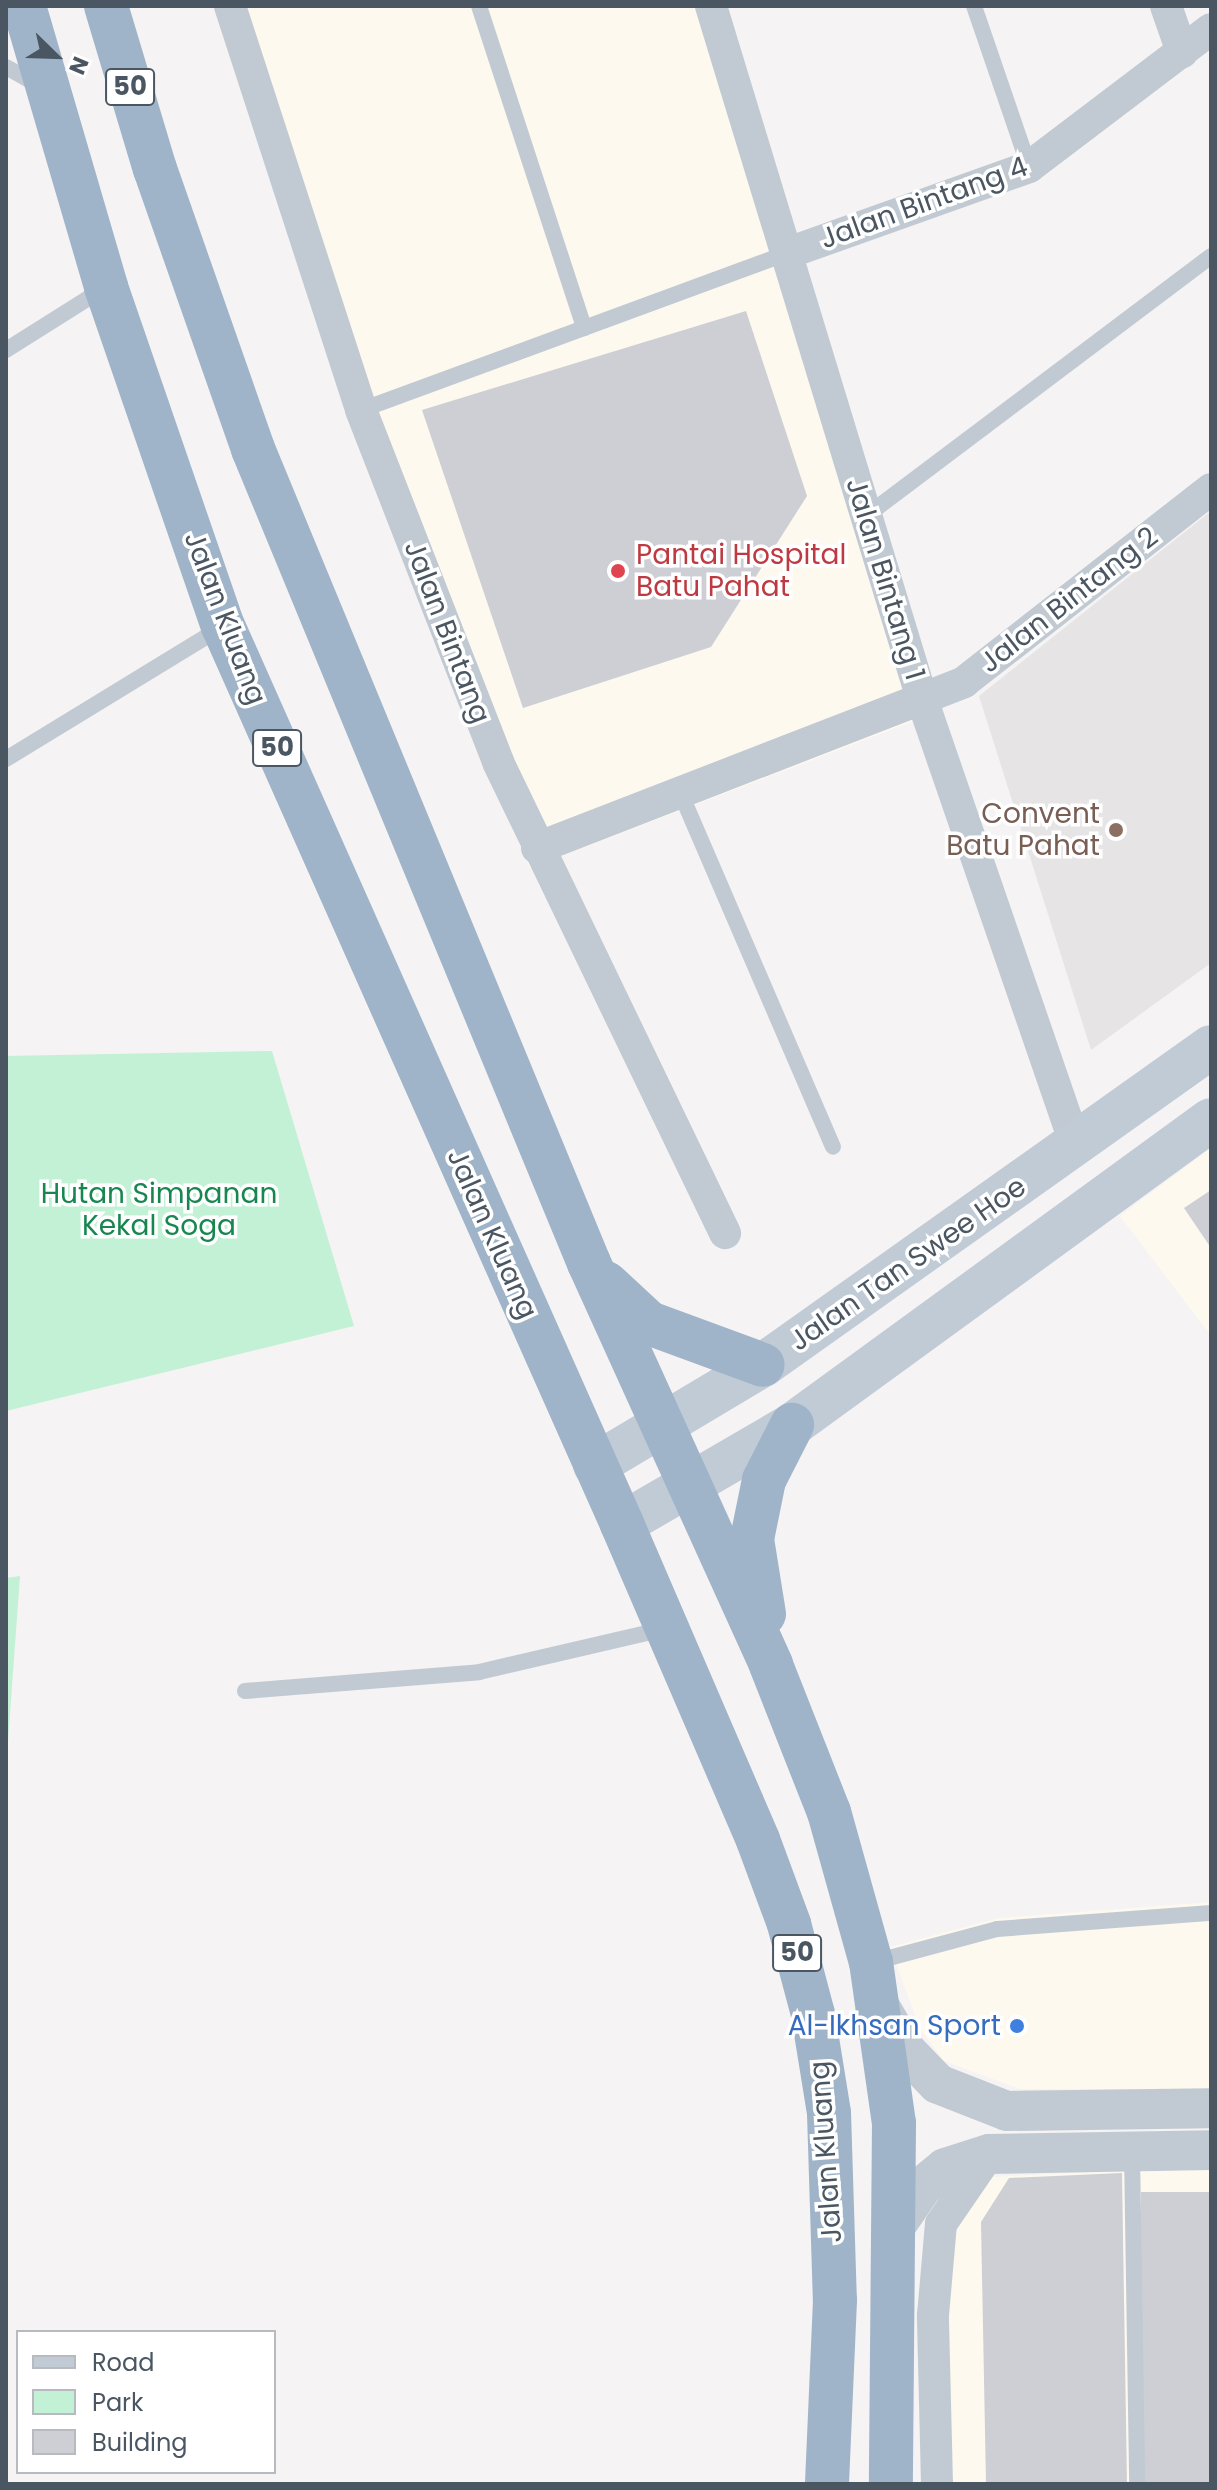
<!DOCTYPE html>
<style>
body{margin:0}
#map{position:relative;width:1217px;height:2490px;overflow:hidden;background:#f5f3f3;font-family:Poppins,sans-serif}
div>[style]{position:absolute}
.commercial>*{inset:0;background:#fdf9ef}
.education>*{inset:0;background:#e6e4e5}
.green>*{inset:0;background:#c3f1d5}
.building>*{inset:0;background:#cdcfd5;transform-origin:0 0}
.service>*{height:16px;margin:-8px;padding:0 8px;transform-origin:8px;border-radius:8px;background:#c1cad2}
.minor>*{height:32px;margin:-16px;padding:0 16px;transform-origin:16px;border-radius:16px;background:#c1cad2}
.tertiary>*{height:40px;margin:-20px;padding:0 20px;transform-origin:20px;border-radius:20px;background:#c1cad2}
.secondary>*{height:44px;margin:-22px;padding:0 22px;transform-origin:22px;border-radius:22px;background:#c1cbd6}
.trunk>*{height:44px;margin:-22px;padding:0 22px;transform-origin:22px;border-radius:22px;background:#9fb4c9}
.dots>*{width:22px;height:22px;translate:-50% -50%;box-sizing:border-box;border:4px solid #fff;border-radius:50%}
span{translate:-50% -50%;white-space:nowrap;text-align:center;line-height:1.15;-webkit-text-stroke:7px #fff;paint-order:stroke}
.shield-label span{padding:2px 6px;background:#fff;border:2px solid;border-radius:6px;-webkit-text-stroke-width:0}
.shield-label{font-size:26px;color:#4a5661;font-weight:700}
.street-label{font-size:28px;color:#4a5661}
.health-label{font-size:28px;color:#be3a42}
.left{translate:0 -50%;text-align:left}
.education-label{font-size:28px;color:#785e54}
.right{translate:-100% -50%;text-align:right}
.park-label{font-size:28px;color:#17864f}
.shop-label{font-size:28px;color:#366cbe}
.frame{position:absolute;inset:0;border:8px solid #4a5661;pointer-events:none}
.legend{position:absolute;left:16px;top:2330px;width:260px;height:144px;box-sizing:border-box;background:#fff;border:2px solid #b7bbc0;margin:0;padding:10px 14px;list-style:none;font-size:24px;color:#4a5661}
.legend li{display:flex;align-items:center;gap:16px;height:40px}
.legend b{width:40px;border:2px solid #b7bbc0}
.north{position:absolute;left:16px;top:16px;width:80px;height:80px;-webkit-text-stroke:6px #fff;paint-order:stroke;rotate:113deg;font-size:22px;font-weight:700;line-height:32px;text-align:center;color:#4a5661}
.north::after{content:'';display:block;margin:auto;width:28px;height:36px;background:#4a5661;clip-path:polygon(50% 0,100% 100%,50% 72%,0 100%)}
</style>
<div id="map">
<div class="commercial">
<i style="clip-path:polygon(216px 6px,728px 6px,940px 711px,530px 868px,475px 742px)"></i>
<i style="clip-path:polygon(1211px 1148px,1211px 1336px,1120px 1216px)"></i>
<i style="clip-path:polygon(1211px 1902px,1211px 2089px,1020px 2089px,944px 2061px,920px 2029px,890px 1947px,999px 1918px)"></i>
<i style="clip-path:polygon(1211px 2166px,1211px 2484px,951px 2484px,946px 2319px,957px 2226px,991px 2177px)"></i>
</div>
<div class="education">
<i style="clip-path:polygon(1211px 511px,1211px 963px,1091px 1050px,979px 696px)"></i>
</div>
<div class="green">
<i style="clip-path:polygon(272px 1051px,354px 1326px,6px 1411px,6px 1056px)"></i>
<i style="clip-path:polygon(20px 1576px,6px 1768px,6px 1578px)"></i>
</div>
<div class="building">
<i style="clip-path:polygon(746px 311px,807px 496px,711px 647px,523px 708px,422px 410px)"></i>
<i style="clip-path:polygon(1211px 1190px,1211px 1248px,1184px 1208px)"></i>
<i style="clip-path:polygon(1122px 2173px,1127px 2484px,986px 2484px,981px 2222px,1009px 2178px)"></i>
<i style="left:1211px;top:2192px;width:292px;height:70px;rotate:90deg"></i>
</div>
<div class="service">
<i style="left:479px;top:6px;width:339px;rotate:71.9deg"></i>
<i style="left:974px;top:6px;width:170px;rotate:71.1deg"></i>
<i style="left:6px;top:67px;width:39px;rotate:29deg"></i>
<i style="left:6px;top:350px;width:115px;rotate:-32.2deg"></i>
<i style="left:361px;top:410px;width:452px;rotate:-20.2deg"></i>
<i style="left:866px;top:516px;width:432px;rotate:-37deg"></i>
<i style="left:6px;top:759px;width:253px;rotate:-31.4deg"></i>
<i style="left:681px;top:794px;width:384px;rotate:66.7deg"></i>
<i style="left:245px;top:1691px;width:235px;rotate:-4.6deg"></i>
<i style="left:479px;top:1672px;width:190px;rotate:-13.1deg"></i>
<i style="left:874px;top:1962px;width:127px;rotate:-15deg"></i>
<i style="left:997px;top:1929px;width:215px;rotate:-4.3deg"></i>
<i style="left:1132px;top:2153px;width:331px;rotate:89.1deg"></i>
</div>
<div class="minor">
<i style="left:230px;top:6px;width:425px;rotate:72deg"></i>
<i style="left:361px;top:410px;width:378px;rotate:68.7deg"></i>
<i style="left:498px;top:762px;width:523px;rotate:64.27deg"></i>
<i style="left:711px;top:6px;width:728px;rotate:73.06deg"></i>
<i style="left:923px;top:702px;width:471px;rotate:71deg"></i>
<i style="left:1166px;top:6px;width:49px;rotate:70.8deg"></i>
<i style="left:785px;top:254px;width:259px;rotate:-19.6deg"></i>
<i style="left:1029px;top:167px;width:228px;rotate:-37.2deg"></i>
<i style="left:537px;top:848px;width:458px;rotate:-21.2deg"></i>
<i style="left:964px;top:682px;width:313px;rotate:-38deg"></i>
<i style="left:937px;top:2484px;width:169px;rotate:-91.4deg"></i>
<i style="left:933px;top:2315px;width:91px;rotate:-85deg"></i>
<i style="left:941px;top:2224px;width:85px;rotate:-55.6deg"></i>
</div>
<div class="tertiary">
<i style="left:880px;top:2007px;width:50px;rotate:59.8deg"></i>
<i style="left:905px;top:2050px;width:47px;rotate:45.9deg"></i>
<i style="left:938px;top:2084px;width:74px;rotate:21.4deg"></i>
<i style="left:1007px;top:2111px;width:204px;rotate:-0.8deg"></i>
<i style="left:896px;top:2225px;width:47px;rotate:-55.3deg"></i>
<i style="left:923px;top:2186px;width:28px;rotate:-39deg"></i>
<i style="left:945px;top:2168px;width:46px;rotate:-17.7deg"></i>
<i style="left:989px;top:2154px;width:222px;rotate:-1deg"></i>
</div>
<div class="secondary">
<i style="left:595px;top:1465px;width:196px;rotate:-30.8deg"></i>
<i style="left:763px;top:1365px;width:549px;rotate:-35.37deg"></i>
<i style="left:622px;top:1524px;width:197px;rotate:-30.2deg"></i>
<i style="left:792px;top:1425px;width:518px;rotate:-36.05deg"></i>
</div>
<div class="trunk">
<i style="left:24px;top:6px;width:293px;rotate:73.7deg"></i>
<i style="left:106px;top:287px;width:359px;rotate:71deg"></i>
<i style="left:223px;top:626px;width:983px;rotate:66.04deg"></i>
<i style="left:622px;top:1524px;width:344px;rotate:66.7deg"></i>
<i style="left:758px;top:1840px;width:90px;rotate:69.7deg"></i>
<i style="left:789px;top:1924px;width:93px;rotate:75.1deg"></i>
<i style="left:813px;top:2014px;width:100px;rotate:80.8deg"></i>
<i style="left:829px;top:2113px;width:187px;rotate:88.2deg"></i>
<i style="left:835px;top:2300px;width:184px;rotate:92.5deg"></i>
<i style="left:106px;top:6px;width:170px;rotate:73.3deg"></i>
<i style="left:155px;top:169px;width:297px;rotate:70.7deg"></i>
<i style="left:253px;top:449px;width:881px;rotate:67.57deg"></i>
<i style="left:589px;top:1263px;width:441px;rotate:65.6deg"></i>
<i style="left:771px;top:1665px;width:158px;rotate:68.5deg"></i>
<i style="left:829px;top:1812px;width:156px;rotate:74.4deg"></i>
<i style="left:871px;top:1962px;width:163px;rotate:81.9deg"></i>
<i style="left:894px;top:2123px;width:361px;rotate:90.5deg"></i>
<i style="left:606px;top:1283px;width:59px;rotate:42.9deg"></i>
<i style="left:649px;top:1323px;width:121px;rotate:20.2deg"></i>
<i style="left:764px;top:1614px;width:76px;rotate:-99.1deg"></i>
<i style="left:752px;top:1539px;width:60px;rotate:-78.5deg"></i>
<i style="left:764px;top:1480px;width:62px;rotate:-63deg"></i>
</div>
<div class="dots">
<i style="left:618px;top:571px;background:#e0444e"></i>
<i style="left:1116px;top:830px;background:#8d6e63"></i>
<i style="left:1017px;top:2026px;background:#3f7fe0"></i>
</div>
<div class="shield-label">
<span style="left:130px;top:87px">50</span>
<span style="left:277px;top:748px">50</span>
<span style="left:797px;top:1953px">50</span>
</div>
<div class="street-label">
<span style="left:924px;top:203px;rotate:-20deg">Jalan Bintang 4</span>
<span style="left:885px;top:579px;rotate:73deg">Jalan Bintang 1</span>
<span style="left:1069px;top:600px;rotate:-38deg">Jalan Bintang 2</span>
<span style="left:225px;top:618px;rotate:69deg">Jalan Kluang</span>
<span style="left:447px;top:632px;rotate:69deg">Jalan Bintang</span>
<span style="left:492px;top:1234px;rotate:66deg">Jalan Kluang</span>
<span style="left:908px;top:1264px;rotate:-35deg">Jalan Tan Swee Hoe</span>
<span style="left:826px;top:2152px;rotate:-94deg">Jalan Kluang</span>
</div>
<div class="health-label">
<span class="left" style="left:636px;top:571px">Pantai Hospital<br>Batu Pahat</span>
</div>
<div class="education-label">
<span class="right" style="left:1100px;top:830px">Convent<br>Batu Pahat</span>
</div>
<div class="park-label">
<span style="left:159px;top:1210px">Hutan Simpanan<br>Kekal Soga</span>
</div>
<div class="shop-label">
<span class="right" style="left:1001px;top:2026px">Al-Ikhsan Sport</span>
</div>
<div class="frame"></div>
<ul class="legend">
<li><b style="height:10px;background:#c1cbd6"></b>Road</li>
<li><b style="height:22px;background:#c3f1d5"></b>Park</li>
<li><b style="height:22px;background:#cdcfd5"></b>Building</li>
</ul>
<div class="north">N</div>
</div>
